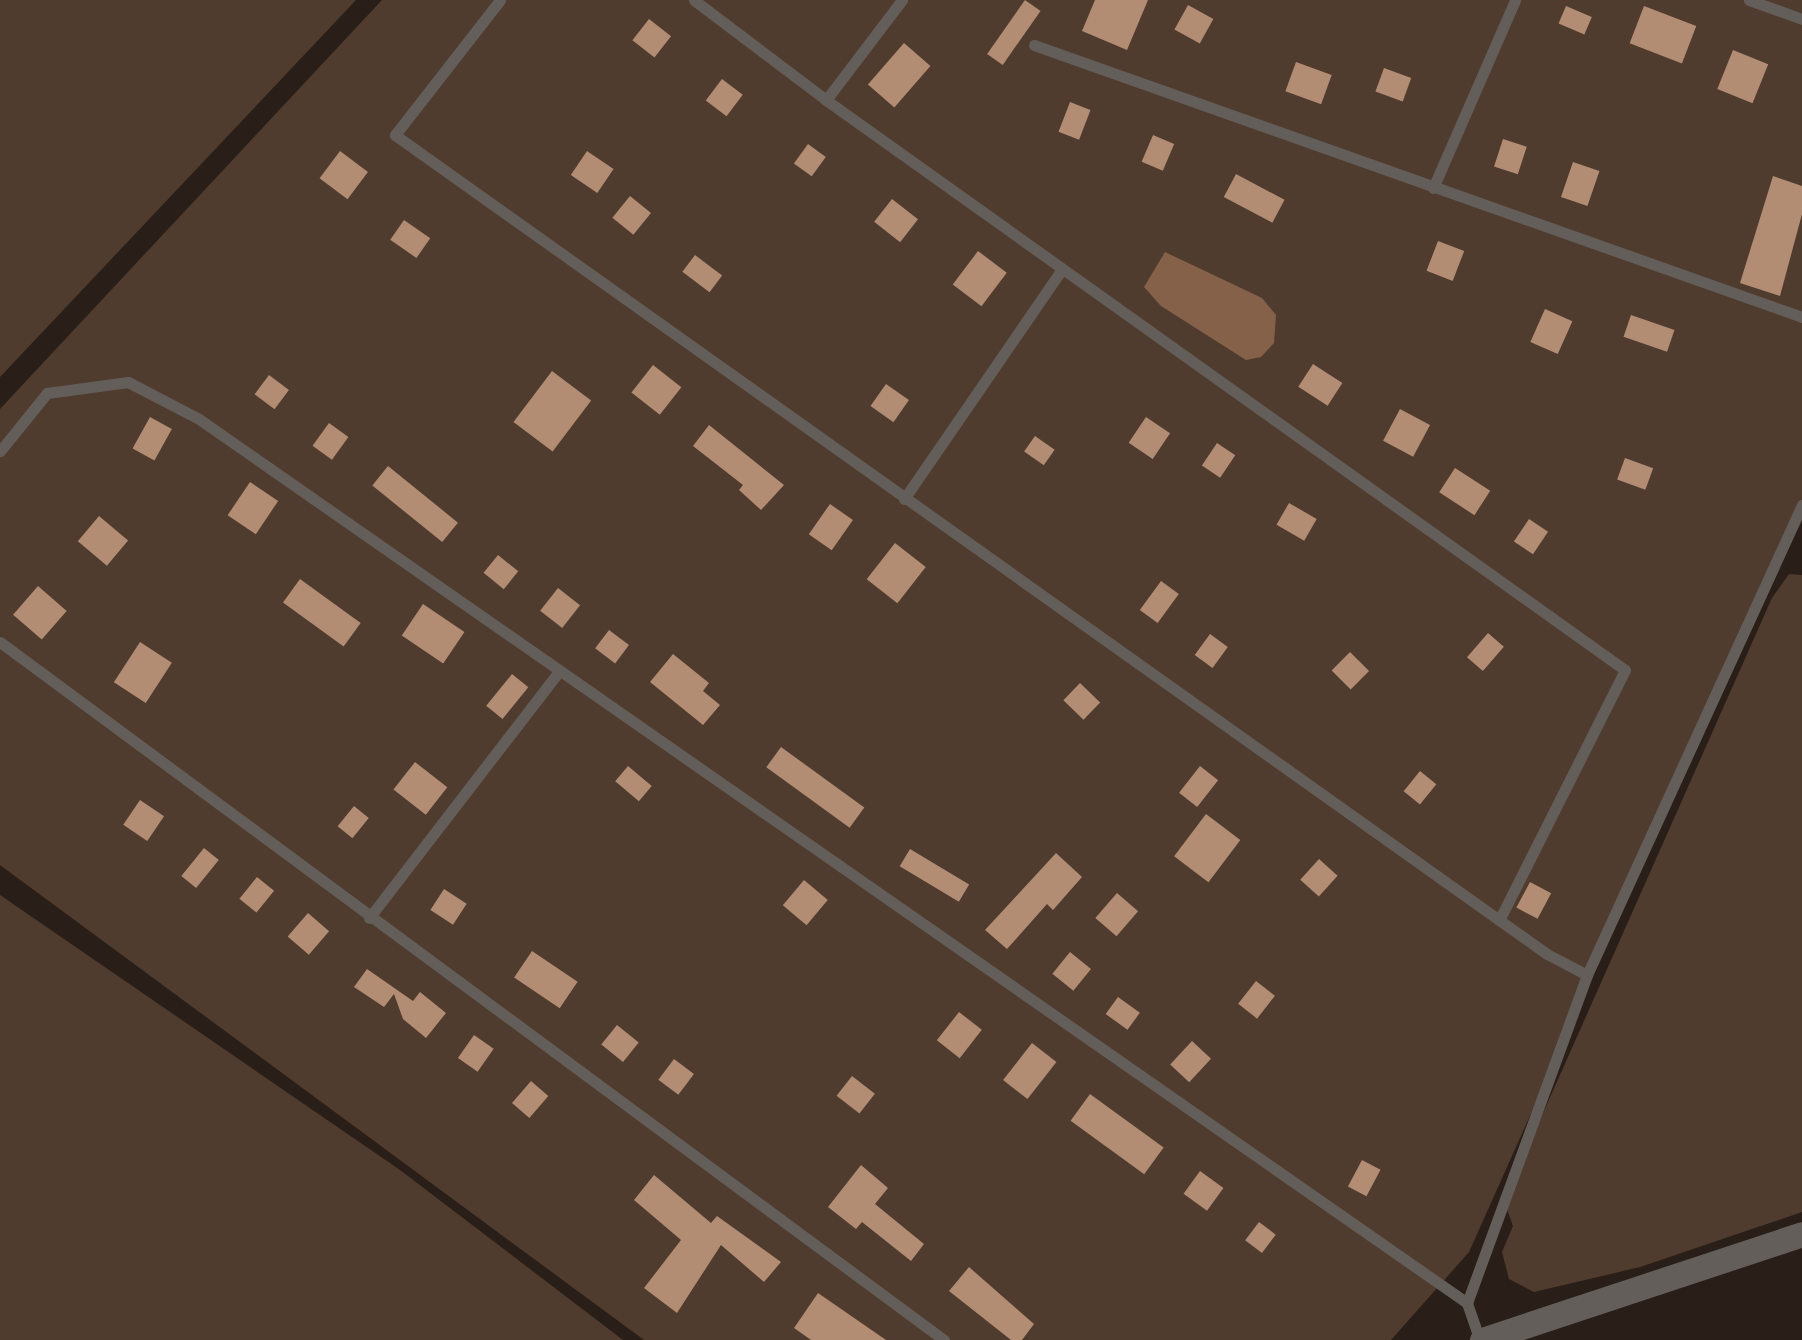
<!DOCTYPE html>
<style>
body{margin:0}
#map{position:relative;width:1802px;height:1340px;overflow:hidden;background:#2a1f18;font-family:"Open Sans",sans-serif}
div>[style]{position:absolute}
.green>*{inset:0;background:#503c2e}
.water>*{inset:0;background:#856149}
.building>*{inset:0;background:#b28c73;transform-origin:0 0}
.service>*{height:11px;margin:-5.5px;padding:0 5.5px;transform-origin:5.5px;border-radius:5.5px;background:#645e5a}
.tertiary>*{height:25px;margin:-12.5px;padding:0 12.5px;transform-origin:12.5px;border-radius:12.5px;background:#645e5a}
span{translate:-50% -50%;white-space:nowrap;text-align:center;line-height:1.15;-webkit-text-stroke:10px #0f0a07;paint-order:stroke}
</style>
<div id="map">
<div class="green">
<i style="clip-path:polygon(0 0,356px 0,0 377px)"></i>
<i style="clip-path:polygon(382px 0,1802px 0,1802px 507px,1469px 1252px,1391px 1340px,644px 1340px,0 865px,0 409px)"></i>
<i style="clip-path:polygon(1789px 574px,1802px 575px,1802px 1212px,1640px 1267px,1534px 1292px,1509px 1279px,1502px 1252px,1513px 1226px,1504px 1201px,1772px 598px)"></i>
<i style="clip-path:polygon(0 895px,400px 1170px,623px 1340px,0 1340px)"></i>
</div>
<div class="water">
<i style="clip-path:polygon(1165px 252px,1262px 298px,1276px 315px,1274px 343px,1261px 357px,1246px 360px,1161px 306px,1144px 287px)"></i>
</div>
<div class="building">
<i style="left:1025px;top:0;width:19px;height:66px;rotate:35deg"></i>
<i style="clip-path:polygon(1095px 0,1148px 0,1127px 50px,1082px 31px)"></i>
<i style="left:1188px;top:5px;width:29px;height:28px;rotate:29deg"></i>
<i style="left:1566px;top:6px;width:28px;height:19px;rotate:23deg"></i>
<i style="left:1644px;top:6px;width:56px;height:40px;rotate:21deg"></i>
<i style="left:649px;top:19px;width:28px;height:27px;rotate:38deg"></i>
<i style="left:904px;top:43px;width:35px;height:55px;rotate:41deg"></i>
<i style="left:1733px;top:50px;width:38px;height:42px;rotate:22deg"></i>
<i style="left:1296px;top:62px;width:38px;height:31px;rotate:20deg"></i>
<i style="left:1384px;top:68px;width:29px;height:25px;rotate:20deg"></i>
<i style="left:722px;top:79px;width:26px;height:27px;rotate:37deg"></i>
<i style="left:1070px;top:102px;width:22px;height:32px;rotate:21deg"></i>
<i style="left:1153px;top:135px;width:23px;height:29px;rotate:23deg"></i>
<i style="left:1503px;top:139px;width:25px;height:29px;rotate:18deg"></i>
<i style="left:808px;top:144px;width:22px;height:24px;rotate:36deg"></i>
<i style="left:340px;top:151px;width:35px;height:34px;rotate:37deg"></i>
<i style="left:587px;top:151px;width:32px;height:29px;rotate:34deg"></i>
<i style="left:1573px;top:162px;width:28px;height:37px;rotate:19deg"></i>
<i style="left:1236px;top:174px;width:55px;height:26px;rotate:28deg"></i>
<i style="clip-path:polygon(1773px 176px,1802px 186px,1802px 214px,1780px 296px,1740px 283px)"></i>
<i style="left:630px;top:196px;width:27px;height:28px;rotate:39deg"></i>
<i style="left:892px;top:199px;width:33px;height:29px;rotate:38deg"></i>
<i style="left:404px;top:220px;width:32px;height:24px;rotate:35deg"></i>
<i style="left:1438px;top:241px;width:28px;height:32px;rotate:21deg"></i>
<i style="left:978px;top:251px;width:36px;height:42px;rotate:37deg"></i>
<i style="left:695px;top:255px;width:34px;height:21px;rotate:37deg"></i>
<i style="left:1545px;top:309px;width:30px;height:36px;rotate:24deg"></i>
<i style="left:1631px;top:315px;width:46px;height:23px;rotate:19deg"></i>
<i style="left:1313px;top:364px;width:35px;height:27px;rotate:33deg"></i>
<i style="left:653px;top:365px;width:36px;height:35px;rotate:38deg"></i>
<i style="left:552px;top:371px;width:49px;height:64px;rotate:37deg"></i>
<i style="left:269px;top:375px;width:25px;height:24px;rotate:37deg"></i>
<i style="left:886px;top:384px;width:28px;height:27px;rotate:35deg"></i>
<i style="left:1400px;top:409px;width:34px;height:36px;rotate:28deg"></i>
<i style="left:150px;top:417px;width:25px;height:36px;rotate:29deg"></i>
<i style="left:1146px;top:417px;width:29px;height:31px;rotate:34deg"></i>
<i style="left:329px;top:423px;width:24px;height:28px;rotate:36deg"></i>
<i style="clip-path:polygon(709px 425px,784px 485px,761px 510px,739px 490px,743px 485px,693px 446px)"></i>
<i style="left:1035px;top:436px;width:24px;height:19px;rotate:35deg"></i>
<i style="left:1217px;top:443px;width:22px;height:27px;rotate:34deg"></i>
<i style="left:1625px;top:458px;width:30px;height:23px;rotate:20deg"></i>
<i style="left:388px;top:466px;width:90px;height:25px;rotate:39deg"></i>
<i style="left:1455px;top:468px;width:42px;height:29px;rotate:33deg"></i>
<i style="left:250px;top:482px;width:34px;height:40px;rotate:34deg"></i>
<i style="left:1289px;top:503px;width:32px;height:25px;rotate:30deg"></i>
<i style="left:830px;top:504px;width:28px;height:37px;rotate:35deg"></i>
<i style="left:99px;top:516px;width:38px;height:33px;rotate:40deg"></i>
<i style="left:1529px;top:519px;width:23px;height:27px;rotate:34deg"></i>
<i style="left:895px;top:543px;width:39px;height:46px;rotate:38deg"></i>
<i style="left:498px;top:555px;width:26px;height:23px;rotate:39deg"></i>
<i style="left:300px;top:579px;width:75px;height:29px;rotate:36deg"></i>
<i style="left:1161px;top:581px;width:22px;height:36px;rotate:36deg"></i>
<i style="left:38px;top:586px;width:38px;height:38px;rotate:41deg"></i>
<i style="left:558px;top:588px;width:28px;height:29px;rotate:38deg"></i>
<i style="left:423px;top:604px;width:50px;height:38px;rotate:34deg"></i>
<i style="left:609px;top:630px;width:25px;height:23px;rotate:37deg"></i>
<i style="left:1488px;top:633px;width:21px;height:32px;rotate:41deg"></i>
<i style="left:1210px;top:634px;width:22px;height:26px;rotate:36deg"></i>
<i style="left:140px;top:642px;width:38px;height:48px;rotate:33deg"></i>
<i style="left:1350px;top:652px;width:27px;height:26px;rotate:45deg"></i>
<i style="clip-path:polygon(673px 654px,709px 683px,703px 691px,720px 705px,703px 725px,650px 682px)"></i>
<i style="left:512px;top:674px;width:21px;height:41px;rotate:39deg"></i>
<i style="left:1080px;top:683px;width:28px;height:24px;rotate:44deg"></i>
<i style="left:781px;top:747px;width:103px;height:25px;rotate:36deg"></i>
<i style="left:415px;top:762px;width:41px;height:35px;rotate:38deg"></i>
<i style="left:628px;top:766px;width:31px;height:20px;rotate:40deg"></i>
<i style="left:1200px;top:766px;width:23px;height:34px;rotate:38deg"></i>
<i style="left:1420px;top:771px;width:21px;height:26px;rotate:39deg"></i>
<i style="left:140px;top:800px;width:29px;height:30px;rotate:34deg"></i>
<i style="left:354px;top:806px;width:19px;height:26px;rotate:39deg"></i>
<i style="left:1206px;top:814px;width:43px;height:53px;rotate:37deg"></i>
<i style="left:204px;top:848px;width:19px;height:36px;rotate:39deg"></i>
<i style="left:910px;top:849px;width:69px;height:20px;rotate:31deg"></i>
<i style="clip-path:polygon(1056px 853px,1082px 877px,1053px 910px,1047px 904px,1007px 949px,985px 930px)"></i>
<i style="left:1319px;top:859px;width:25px;height:28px;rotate:42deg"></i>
<i style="left:257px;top:877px;width:22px;height:28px;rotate:39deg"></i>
<i style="left:804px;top:880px;width:31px;height:33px;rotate:40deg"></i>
<i style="left:1530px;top:882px;width:24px;height:29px;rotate:28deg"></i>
<i style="left:444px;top:889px;width:27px;height:25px;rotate:33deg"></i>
<i style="left:1117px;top:893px;width:28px;height:33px;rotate:41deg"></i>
<i style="left:308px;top:913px;width:28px;height:31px;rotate:41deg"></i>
<i style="left:532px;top:951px;width:55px;height:32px;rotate:34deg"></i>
<i style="left:1070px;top:952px;width:27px;height:28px;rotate:39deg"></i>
<i style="clip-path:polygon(367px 969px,413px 1001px,420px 992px,446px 1013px,426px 1038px,403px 1019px,394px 994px,384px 1007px,354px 987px)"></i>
<i style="left:1256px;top:981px;width:24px;height:29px;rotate:38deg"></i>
<i style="left:1118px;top:997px;width:27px;height:21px;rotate:36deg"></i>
<i style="left:959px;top:1012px;width:29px;height:36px;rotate:38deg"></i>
<i style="left:617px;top:1025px;width:28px;height:25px;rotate:39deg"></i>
<i style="left:474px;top:1035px;width:24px;height:28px;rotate:35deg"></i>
<i style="left:1192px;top:1041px;width:26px;height:32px;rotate:43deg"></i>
<i style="left:1032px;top:1043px;width:31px;height:47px;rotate:38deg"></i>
<i style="left:674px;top:1059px;width:25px;height:26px;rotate:37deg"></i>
<i style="left:852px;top:1076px;width:29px;height:25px;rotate:38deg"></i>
<i style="left:531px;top:1081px;width:23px;height:29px;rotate:41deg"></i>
<i style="left:1090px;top:1094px;width:91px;height:33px;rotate:36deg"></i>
<i style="left:1362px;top:1160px;width:21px;height:30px;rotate:28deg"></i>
<i style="clip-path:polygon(861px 1165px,888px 1188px,875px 1204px,924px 1244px,911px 1261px,862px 1222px,856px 1229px,828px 1207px)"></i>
<i style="left:1200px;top:1171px;width:29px;height:28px;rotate:36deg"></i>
<i style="clip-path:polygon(654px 1175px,711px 1223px,717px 1216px,781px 1262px,764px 1282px,721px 1245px,677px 1313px,644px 1288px,681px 1240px,634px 1200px)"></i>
<i style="left:1259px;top:1222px;width:21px;height:23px;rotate:37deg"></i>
<i style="clip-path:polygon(969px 1267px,1034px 1324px,1022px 1340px,1011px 1340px,949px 1291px)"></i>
<i style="clip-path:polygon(818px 1293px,886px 1340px,811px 1340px,794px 1328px)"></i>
</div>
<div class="service">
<i style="left:500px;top:0;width:171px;rotate:127.9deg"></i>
<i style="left:395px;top:135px;width:1413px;rotate:35.41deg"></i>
<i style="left:1547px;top:954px;width:45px;rotate:27.7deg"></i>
<i style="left:1587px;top:975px;width:349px;rotate:110.1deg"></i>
<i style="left:1467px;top:1303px;width:39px;rotate:71deg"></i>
<i style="left:694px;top:0;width:166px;rotate:37.1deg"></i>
<i style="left:826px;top:100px;width:126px;rotate:-52.8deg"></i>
<i style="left:1749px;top:0;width:56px;rotate:19.7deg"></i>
<i style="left:1034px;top:45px;width:815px;rotate:19.5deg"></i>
<i style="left:826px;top:100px;width:981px;rotate:35.5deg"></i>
<i style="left:1625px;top:670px;width:280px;rotate:116.7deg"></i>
<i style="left:1433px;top:188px;width:205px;rotate:-66.4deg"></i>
<i style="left:0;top:451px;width:75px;rotate:-51deg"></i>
<i style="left:47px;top:393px;width:82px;rotate:-7.7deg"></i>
<i style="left:128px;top:382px;width:80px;rotate:27.5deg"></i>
<i style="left:199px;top:419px;width:1546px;rotate:34.88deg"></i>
<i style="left:904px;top:499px;width:275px;rotate:-55.5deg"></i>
<i style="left:0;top:642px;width:1174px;rotate:36.48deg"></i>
<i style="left:369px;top:918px;width:312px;rotate:-52.4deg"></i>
<i style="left:1587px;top:975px;width:517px;rotate:-65.42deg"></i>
</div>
<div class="tertiary">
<i style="left:1482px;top:1340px;width:337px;rotate:-18.3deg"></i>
</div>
</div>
